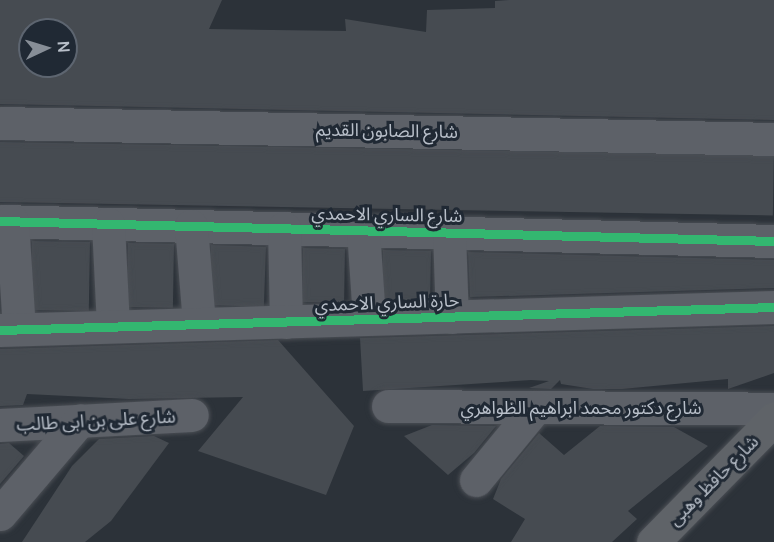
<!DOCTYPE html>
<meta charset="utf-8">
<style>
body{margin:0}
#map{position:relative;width:774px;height:542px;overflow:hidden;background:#2c3239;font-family:Manrope,"Noto Sans Arabic",sans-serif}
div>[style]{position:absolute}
.building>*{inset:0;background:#464b51;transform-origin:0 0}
.roads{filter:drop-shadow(0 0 2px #4a4e54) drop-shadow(0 0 2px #4a4e54)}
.minor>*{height:33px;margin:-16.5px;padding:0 16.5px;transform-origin:16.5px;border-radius:16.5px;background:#5d6168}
.major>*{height:33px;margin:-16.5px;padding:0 16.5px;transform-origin:16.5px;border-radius:16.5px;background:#5f6368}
.cycleway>*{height:9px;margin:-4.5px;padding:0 4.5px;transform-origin:4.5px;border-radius:4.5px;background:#33b770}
span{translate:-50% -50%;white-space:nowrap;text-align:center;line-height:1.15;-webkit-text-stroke:6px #202934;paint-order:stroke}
.street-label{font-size:18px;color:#b8bfc9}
.north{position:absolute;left:18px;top:18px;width:60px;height:60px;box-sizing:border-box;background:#202934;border:2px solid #5d6570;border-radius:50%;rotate:86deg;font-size:16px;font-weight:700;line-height:24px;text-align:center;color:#b8bfc9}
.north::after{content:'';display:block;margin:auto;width:21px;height:27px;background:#878e97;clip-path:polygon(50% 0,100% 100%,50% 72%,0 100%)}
</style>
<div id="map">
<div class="building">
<i style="clip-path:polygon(evenodd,0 0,222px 0,209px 29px,346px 31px,345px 19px,426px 32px,427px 10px,495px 8px,495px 1px,509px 0,774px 0,774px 120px,0 104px,0 0,30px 30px,66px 30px,66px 66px,30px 66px,30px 30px)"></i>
<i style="left:0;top:142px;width:774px;height:60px;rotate:1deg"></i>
<i style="left:32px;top:241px;width:58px;height:69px;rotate:1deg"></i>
<i style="left:128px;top:243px;width:46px;height:64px;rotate:1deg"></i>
<i style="left:211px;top:245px;width:55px;height:60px;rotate:2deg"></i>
<i style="left:303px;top:248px;width:42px;height:54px;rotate:1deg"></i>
<i style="left:383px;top:250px;width:48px;height:50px;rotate:1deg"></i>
<i style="clip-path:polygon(468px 252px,774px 260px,774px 288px,470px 297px)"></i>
<i style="clip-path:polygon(774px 326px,774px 373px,728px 389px,728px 379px,622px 389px,593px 389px,561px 384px,560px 380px,551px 389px,529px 388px,549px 381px,531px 380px,363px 391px,360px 338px)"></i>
<i style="clip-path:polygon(278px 340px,354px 426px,326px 495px,198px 451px,243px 397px,129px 399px,27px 394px,23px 405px,0 406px,0 349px)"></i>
<i style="clip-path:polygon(432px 425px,496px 426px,474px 453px,448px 475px,404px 436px)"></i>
<i style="clip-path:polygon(600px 426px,674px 427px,708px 446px,628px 511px,637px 519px,612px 542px,511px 542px,525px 519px,493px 499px,501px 479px,539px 433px,564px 455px)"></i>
<i style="clip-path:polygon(154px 436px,169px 443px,111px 521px,85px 542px,22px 542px,72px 466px,99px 439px)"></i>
<i style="clip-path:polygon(9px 443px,24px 456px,0 484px,0 444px)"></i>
</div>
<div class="roads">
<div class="minor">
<i style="left:0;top:123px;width:774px;rotate:1.18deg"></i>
<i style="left:0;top:221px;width:774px;rotate:1.48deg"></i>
<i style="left:12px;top:221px;width:108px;rotate:86.3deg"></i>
<i style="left:108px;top:224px;width:102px;rotate:87.2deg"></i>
<i style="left:191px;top:226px;width:98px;rotate:85.3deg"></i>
<i style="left:284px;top:228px;width:94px;rotate:88.8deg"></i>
<i style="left:363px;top:230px;width:89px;rotate:86.1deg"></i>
<i style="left:449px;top:233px;width:84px;rotate:88deg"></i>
<i style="left:0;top:330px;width:774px;rotate:-1.7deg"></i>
<i style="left:388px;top:406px;width:386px;rotate:0.4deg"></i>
<i style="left:0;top:425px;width:192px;rotate:-3deg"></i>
<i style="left:476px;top:480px;width:94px;rotate:-50.6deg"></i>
<i style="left:0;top:514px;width:123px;rotate:-49.6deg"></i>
</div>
<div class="major">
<i style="left:653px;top:542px;width:173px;rotate:-45.5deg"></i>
</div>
</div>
<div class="cycleway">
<i style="left:0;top:221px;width:774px;rotate:1.48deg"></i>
<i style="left:0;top:330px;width:774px;rotate:-1.7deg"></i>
</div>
<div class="street-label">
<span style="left:387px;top:130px;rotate:1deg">شارع الصابون القديم</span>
<span style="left:387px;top:214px;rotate:1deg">شارع الساري الاحمدي</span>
<span style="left:387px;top:302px;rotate:-2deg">حارة الساري الاحمدي</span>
<span style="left:581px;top:407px">شارع دكتور محمد ابراهيم الظواهري</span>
<span style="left:96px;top:420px;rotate:-3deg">شارع على بن ابى طالب</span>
<span style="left:713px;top:480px;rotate:-45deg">شارع حافظ وهبى</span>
</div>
<div class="north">N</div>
</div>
